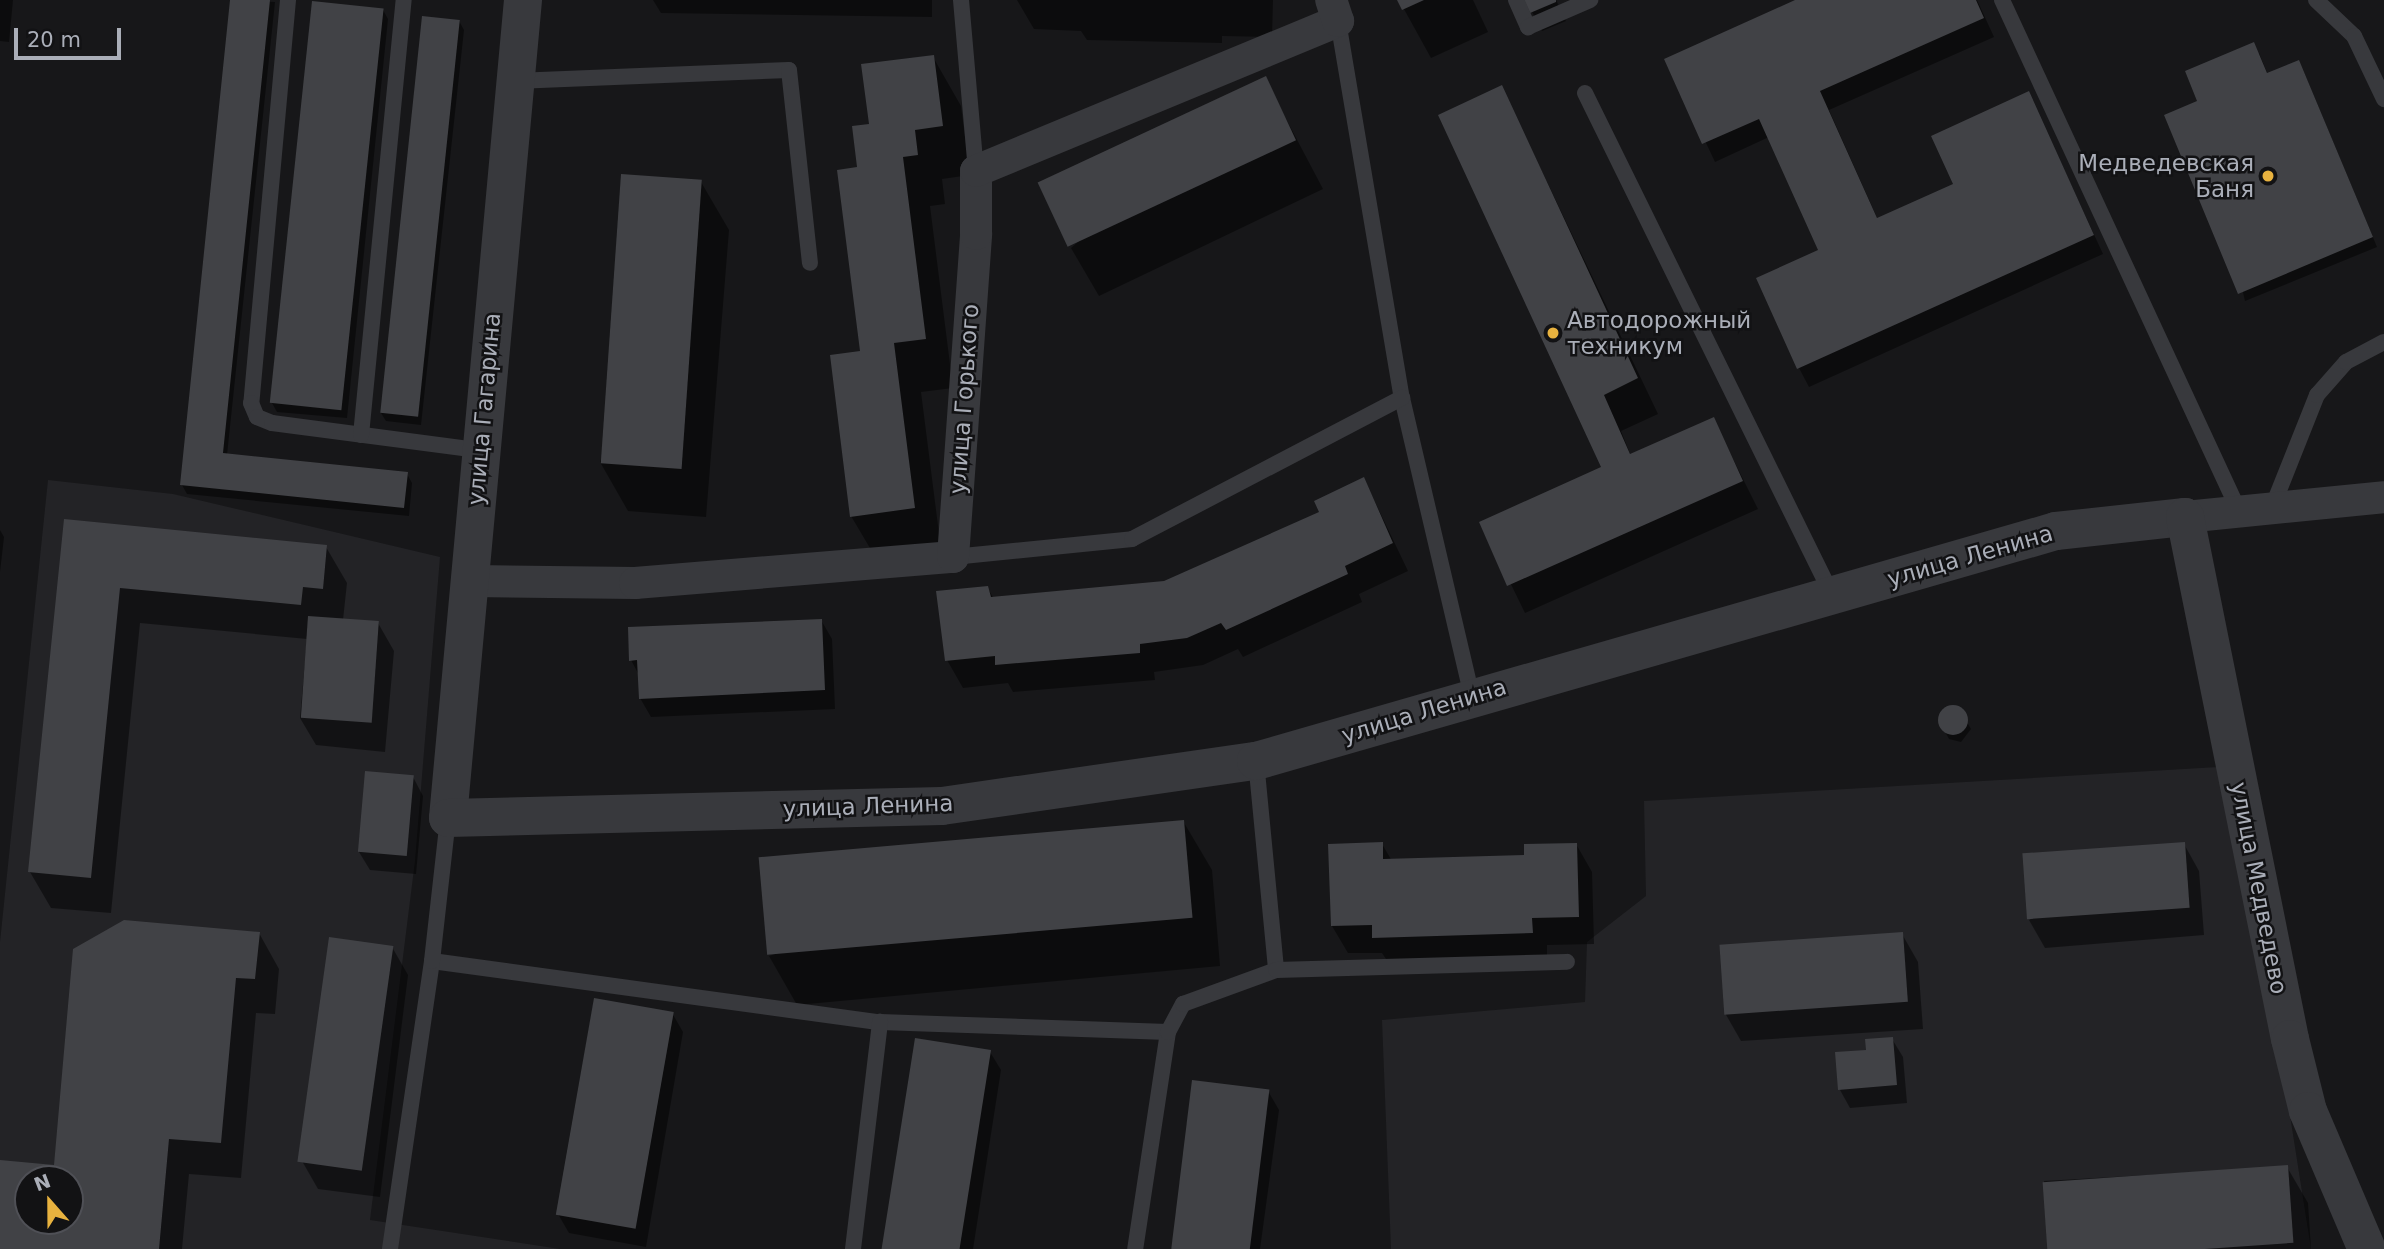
<!DOCTYPE html>
<meta charset="utf-8">
<style>
body{margin:0}
#map{position:relative;width:2384px;height:1249px;overflow:hidden;background:#171719;font-family:"DejaVu Sans",sans-serif}
div>[style]{position:absolute}
.built>*{inset:0;background:#232326}
.shadow>*{inset:0;background:#0007}
.building>*{inset:0;background:#414246;transform-origin:0 0}
.round{border-radius:50%}
.service>*{height:16px;margin:-8px;padding:0 8px;transform-origin:8px;border-radius:8px;background:#38393d}
.minor>*{height:32px;margin:-16px;padding:0 16px;transform-origin:16px;border-radius:16px;background:#38393d}
.tertiary>*{height:38px;margin:-19px;padding:0 19px;transform-origin:19px;border-radius:19px;background:#38393d}
.dots>*{width:19px;height:19px;translate:-50% -50%;box-sizing:border-box;border:4px solid #121214;border-radius:50%}
span{translate:-50% -50%;white-space:nowrap;text-align:center;line-height:1.15;-webkit-text-stroke:5px #121214;paint-order:stroke}
.poi-label{font-size:23px;color:#aaaeb8}
.right{translate:-100% -50%;text-align:right}
.left{translate:0 -50%;text-align:left}
.street-label{font-size:23px;color:#aaaeb8}
.north{position:absolute;left:14px;top:1165px;width:70px;height:70px;box-sizing:border-box;background:#121214;border:2px solid #4f5056;border-radius:50%;rotate:339deg;font-size:19px;font-weight:700;line-height:28px;text-align:center;color:#aaaeb8}
.north::after{content:'';display:block;margin:auto;width:24px;height:32px;background:#e8b23f;clip-path:polygon(50% 0,100% 100%,50% 72%,0 100%)}
.scale{position:absolute;left:14px;top:28px;width:107px;height:32px;box-sizing:border-box;border:4px solid #aaaeb8;border-top:0;padding-left:9px;font-size:21px;line-height:24px;white-space:nowrap;color:#aaaeb8;-webkit-text-stroke:5px #121214;paint-order:stroke}
</style>
<div id="map">
<div class="built">
<i style="clip-path:polygon(evenodd,48px 480px,173px 494px,440px 557px,415px 861px,370px 1220px,560px 1249px,0 1249px,0 942px,48px 480px,28px 1179px,70px 1179px,70px 1221px,28px 1221px,28px 1179px)"></i>
<i style="clip-path:polygon(2235px 766px,2311px 1249px,1391px 1249px,1382px 1020px,1585px 1002px,1587px 942px,1646px 896px,1644px 801px)"></i>
</div>
<div class="shadow">
<i style="clip-path:polygon(0 0,13px 0,9px 42px,0 41px)"></i>
<i style="clip-path:polygon(232px 0,275px 2px,227px 455px,407px 474px,412px 483px,409px 516px,187px 494px,182px 485px)"></i>
<i style="clip-path:polygon(653px 0,932px 0,932px 17px,661px 13px)"></i>
<i style="clip-path:polygon(1017px 0,1273px 0,1272px 37px,1222px 36px,1222px 43px,1087px 40px,1081px 31px,1034px 29px)"></i>
<i style="clip-path:polygon(1399px 0,1473px 0,1488px 32px,1431px 58px)"></i>
<i style="clip-path:polygon(1526px 0,1556px 0,1566px 21px,1542px 31px)"></i>
<i style="clip-path:polygon(1800px 0,1977px 0,1994px 37px,1829px 110px,1878px 220px,1955px 185px,2029px 94px,2103px 254px,1809px 387px,1799px 368px,1820px 251px,1769px 137px,1715px 162px,1667px 60px)"></i>
<i style="clip-path:polygon(383px 10px,388px 19px,347px 418px,277px 412px,272px 403px)"></i>
<i style="clip-path:polygon(459px 21px,464px 30px,421px 425px,386px 421px,381px 413px)"></i>
<i style="clip-path:polygon(2259px 53px,2268px 75px,2303px 70px,2377px 247px,2245px 301px,2199px 102px)"></i>
<i style="clip-path:polygon(933px 57px,961px 106px,970px 175px,942px 179px,945px 204px,930px 206px,953px 388px,921px 392px,942px 557px,880px 565px,851px 516px,862px 353px,859px 168px,870px 125px)"></i>
<i style="clip-path:polygon(1265px 79px,1323px 189px,1099px 296px,1071px 248px)"></i>
<i style="clip-path:polygon(1502px 88px,1658px 414px,1621px 431px,1631px 456px,1713px 419px,1758px 509px,1525px 613px,1481px 523px,1603px 468px)"></i>
<i style="clip-path:polygon(701px 182px,729px 230px,706px 517px,628px 511px,600px 462px)"></i>
<i style="clip-path:polygon(1364px 479px,1408px 571px,1359px 594px,1362px 602px,1243px 657px,1238px 649px,1203px 665px,1154px 672px,1155px 680px,1013px 692px,1008px 683px,963px 688px,947px 660px,987px 587px,994px 599px,1165px 582px,1321px 513px)"></i>
<i style="clip-path:polygon(65px 521px,326px 547px,347px 583px,343px 620px,378px 623px,394px 651px,385px 752px,316px 745px,300px 718px,307px 639px,140px 623px,111px 913px,51px 908px,30px 872px)"></i>
<i style="clip-path:polygon(0 530px,4px 537px,0 572px)"></i>
<i style="clip-path:polygon(821px 620px,832px 639px,835px 709px,651px 717px,640px 698px,639px 675px,631px 660px)"></i>
<i style="clip-path:polygon(1959px 709px,1971px 729px,1961px 742px,1949px 739px,1940px 722px,1944px 711px)"></i>
<i style="clip-path:polygon(413px 777px,423px 796px,416px 874px,370px 870px,359px 852px)"></i>
<i style="clip-path:polygon(1183px 821px,1212px 870px,1220px 966px,797px 1005px,769px 956px)"></i>
<i style="clip-path:polygon(1382px 844px,1392px 861px,1526px 857px,1576px 844px,1592px 872px,1594px 944px,1547px 945px,1547px 960px,1390px 965px,1382px 953px,1348px 953px,1332px 926px)"></i>
<i style="clip-path:polygon(2184px 844px,2199px 871px,2204px 935px,2045px 948px,2029px 920px)"></i>
<i style="clip-path:polygon(evenodd,259px 933px,279px 969px,275px 1014px,256px 1013px,241px 1178px,189px 1174px,182px 1249px,0 1249px,0 1162px,56px 1167px,259px 933px,28px 1179px,70px 1179px,70px 1221px,28px 1221px,28px 1179px)"></i>
<i style="clip-path:polygon(1902px 934px,1918px 962px,1923px 1029px,1741px 1041px,1725px 1013px)"></i>
<i style="clip-path:polygon(392px 947px,408px 975px,380px 1197px,318px 1189px,302px 1161px)"></i>
<i style="clip-path:polygon(672px 1013px,683px 1032px,646px 1247px,569px 1233px,558px 1214px)"></i>
<i style="clip-path:polygon(1892px 1039px,1903px 1057px,1907px 1103px,1850px 1108px,1840px 1090px)"></i>
<i style="clip-path:polygon(990px 1052px,1001px 1070px,973px 1249px,884px 1249px)"></i>
<i style="clip-path:polygon(1268px 1091px,1279px 1110px,1260px 1249px,1171px 1249px)"></i>
<i style="clip-path:polygon(2287px 1167px,2308px 1203px,2311px 1249px,2048px 1249px,2044px 1181px)"></i>
</div>
<div class="building">
<i style="clip-path:polygon(230px 0,270px 0,223px 453px,408px 472px,404px 508px,180px 485px)"></i>
<i style="clip-path:polygon(1397px 0,1424px 0,1402px 10px)"></i>
<i style="clip-path:polygon(1524px 0,1556px 0,1556px 2px,1530px 13px)"></i>
<i style="clip-path:polygon(1795px 0,1976px 0,1984px 18px,1820px 91px,1877px 218px,1953px 184px,1931px 136px,2029px 91px,2094px 235px,1797px 369px,1756px 278px,1818px 250px,1759px 119px,1702px 144px,1664px 59px)"></i>
<i style="left:312px;top:1px;width:72px;height:404px;rotate:6deg"></i>
<i style="left:422px;top:16px;width:38px;height:399px;rotate:6deg"></i>
<i style="clip-path:polygon(2254px 42px,2267px 73px,2299px 60px,2373px 237px,2238px 294px,2164px 115px,2197px 101px,2185px 71px)"></i>
<i style="clip-path:polygon(934px 55px,943px 126px,915px 130px,918px 155px,903px 157px,926px 339px,894px 343px,915px 508px,850px 517px,830px 355px,860px 351px,837px 170px,857px 167px,852px 126px,869px 124px,861px 64px)"></i>
<i style="left:1266px;top:76px;width:71px;height:252px;rotate:65deg"></i>
<i style="clip-path:polygon(1502px 85px,1638px 378px,1604px 395px,1630px 454px,1714px 417px,1743px 481px,1507px 586px,1479px 522px,1601px 467px,1438px 115px)"></i>
<i style="left:621px;top:174px;width:81px;height:290px;rotate:4deg"></i>
<i style="clip-path:polygon(1364px 477px,1393px 543px,1345px 566px,1348px 574px,1226px 630px,1221px 623px,1187px 638px,1140px 644px,1140px 653px,995px 665px,995px 656px,945px 661px,936px 591px,988px 586px,991px 597px,1164px 581px,1319px 512px,1314px 501px)"></i>
<i style="clip-path:polygon(64px 519px,327px 545px,323px 589px,303px 587px,301px 605px,120px 588px,91px 878px,28px 872px)"></i>
<i style="left:308px;top:616px;width:71px;height:102px;rotate:4deg"></i>
<i style="clip-path:polygon(822px 619px,825px 690px,639px 699px,637px 660px,629px 661px,628px 627px)"></i>
<i class="round" style="left:1938px;top:705px;width:30px;height:30px"></i>
<i style="left:365px;top:771px;width:49px;height:81px;rotate:5deg"></i>
<i style="left:1184px;top:820px;width:98px;height:427px;rotate:85deg"></i>
<i style="clip-path:polygon(1383px 842px,1383px 859px,1524px 855px,1524px 844px,1577px 843px,1579px 917px,1532px 918px,1533px 933px,1372px 938px,1372px 925px,1331px 926px,1328px 844px)"></i>
<i style="left:2185px;top:842px;width:66px;height:163px;rotate:86deg"></i>
<i style="clip-path:polygon(evenodd,124px 920px,260px 932px,255px 979px,236px 978px,221px 1143px,169px 1139px,159px 1249px,0 1249px,0 1160px,54px 1165px,73px 949px,124px 920px,28px 1179px,70px 1179px,70px 1221px,28px 1221px,28px 1179px)"></i>
<i style="left:1903px;top:932px;width:70px;height:184px;rotate:86deg"></i>
<i style="left:329px;top:937px;width:65px;height:227px;rotate:8deg"></i>
<i style="left:594px;top:998px;width:81px;height:220px;rotate:10deg"></i>
<i style="clip-path:polygon(1893px 1037px,1897px 1085px,1838px 1090px,1835px 1052px,1866px 1050px,1865px 1039px)"></i>
<i style="left:915px;top:1038px;width:77px;height:214px;rotate:9deg"></i>
<i style="left:1192px;top:1080px;width:78px;height:171px;rotate:7deg"></i>
<i style="left:2288px;top:1165px;width:78px;height:246px;rotate:86deg"></i>
</div>
<div class="service">
<i style="left:288px;top:0;width:405px;rotate:95.2deg"></i>
<i style="left:251px;top:403px;width:15px;rotate:67deg"></i>
<i style="left:257px;top:417px;width:16px;rotate:22deg"></i>
<i style="left:272px;top:423px;width:208px;rotate:7.5deg"></i>
<i style="left:961px;top:0;width:172px;rotate:85deg"></i>
<i style="left:1516px;top:0;width:30px;rotate:66deg"></i>
<i style="left:1528px;top:27px;width:68px;rotate:-23.5deg"></i>
<i style="left:2002px;top:0;width:563px;rotate:65.12deg"></i>
<i style="left:2316px;top:0;width:52px;rotate:43.5deg"></i>
<i style="left:2354px;top:36px;width:70px;rotate:64.5deg"></i>
<i style="left:1338px;top:21px;width:382px;rotate:80.4deg"></i>
<i style="left:1402px;top:398px;width:306px;rotate:76.8deg"></i>
<i style="left:515px;top:81px;width:274px;rotate:-2.3deg"></i>
<i style="left:789px;top:70px;width:194px;rotate:83.8deg"></i>
<i style="left:1585px;top:93px;width:559px;rotate:63.8deg"></i>
<i style="left:361px;top:435px;width:437px;rotate:-84.4deg"></i>
<i style="left:2272px;top:508px;width:122px;rotate:-68.3deg"></i>
<i style="left:2317px;top:395px;width:44px;rotate:-48.7deg"></i>
<i style="left:2346px;top:362px;width:43px;rotate:-27.8deg"></i>
<i style="left:953px;top:557px;width:180px;rotate:-5.7deg"></i>
<i style="left:1132px;top:539px;width:305px;rotate:-27.6deg"></i>
<i style="left:1256px;top:761px;width:210px;rotate:84.5deg"></i>
<i style="left:432px;top:961px;width:452px;rotate:7.8deg"></i>
<i style="left:880px;top:1022px;width:288px;rotate:2deg"></i>
<i style="left:1168px;top:1032px;width:219px;rotate:98.6deg"></i>
<i style="left:1168px;top:1032px;width:32px;rotate:-62deg"></i>
<i style="left:1183px;top:1004px;width:99px;rotate:-20.1deg"></i>
<i style="left:1276px;top:970px;width:291px;rotate:-1.6deg"></i>
<i style="left:390px;top:1249px;width:291px;rotate:-81.7deg"></i>
<i style="left:432px;top:961px;width:144px;rotate:-83.6deg"></i>
<i style="left:853px;top:1249px;width:229px;rotate:-83.2deg"></i>
</div>
<div class="minor">
<i style="left:2185px;top:517px;width:200px;rotate:-5.7deg"></i>
<i style="left:472px;top:581px;width:163px;rotate:0.7deg"></i>
<i style="left:635px;top:583px;width:319px;rotate:-4.7deg"></i>
<i style="left:953px;top:557px;width:324px;rotate:-85.9deg"></i>
<i style="left:976px;top:234px;width:63px;rotate:-90deg"></i>
<i style="left:976px;top:171px;width:392px;rotate:-22.5deg"></i>
<i style="left:1338px;top:21px;width:22px;rotate:-108deg"></i>
</div>
<div class="tertiary">
<i style="left:523px;top:0;width:821px;rotate:95.24deg"></i>
<i style="left:448px;top:818px;width:494px;rotate:-1.4deg"></i>
<i style="left:942px;top:806px;width:317px;rotate:-8.2deg"></i>
<i style="left:1256px;top:761px;width:832px;rotate:-16.04deg"></i>
<i style="left:2056px;top:531px;width:130px;rotate:-6.2deg"></i>
<i style="left:2185px;top:517px;width:532px;rotate:78.63deg"></i>
<i style="left:2290px;top:1039px;width:74px;rotate:76deg"></i>
<i style="left:2308px;top:1111px;width:150px;rotate:66.9deg"></i>
</div>
<div class="dots">
<i style="left:2268px;top:176px;background:#e8b23f"></i>
<i style="left:1553px;top:333px;background:#e8b23f"></i>
</div>
<div class="poi-label">
<span class="right" style="left:2254px;top:176px">Медведевская<br>Баня</span>
<span class="left" style="left:1567px;top:333px">Автодорожный<br>техникум</span>
</div>
<div class="street-label">
<span style="left:964px;top:399px;rotate:-86deg">улица Горького</span>
<span style="left:484px;top:409px;rotate:-85deg">улица Гагарина</span>
<span style="left:1970px;top:556px;rotate:-16deg">улица Ленина</span>
<span style="left:1424px;top:711px;rotate:-17deg">улица Ленина</span>
<span style="left:868px;top:806px;rotate:-2deg">улица Ленина</span>
<span style="left:2259px;top:888px;rotate:79deg">улица Медведево</span>
</div>
<div class="north">N</div>
<div class="scale">20 m</div>
</div>
